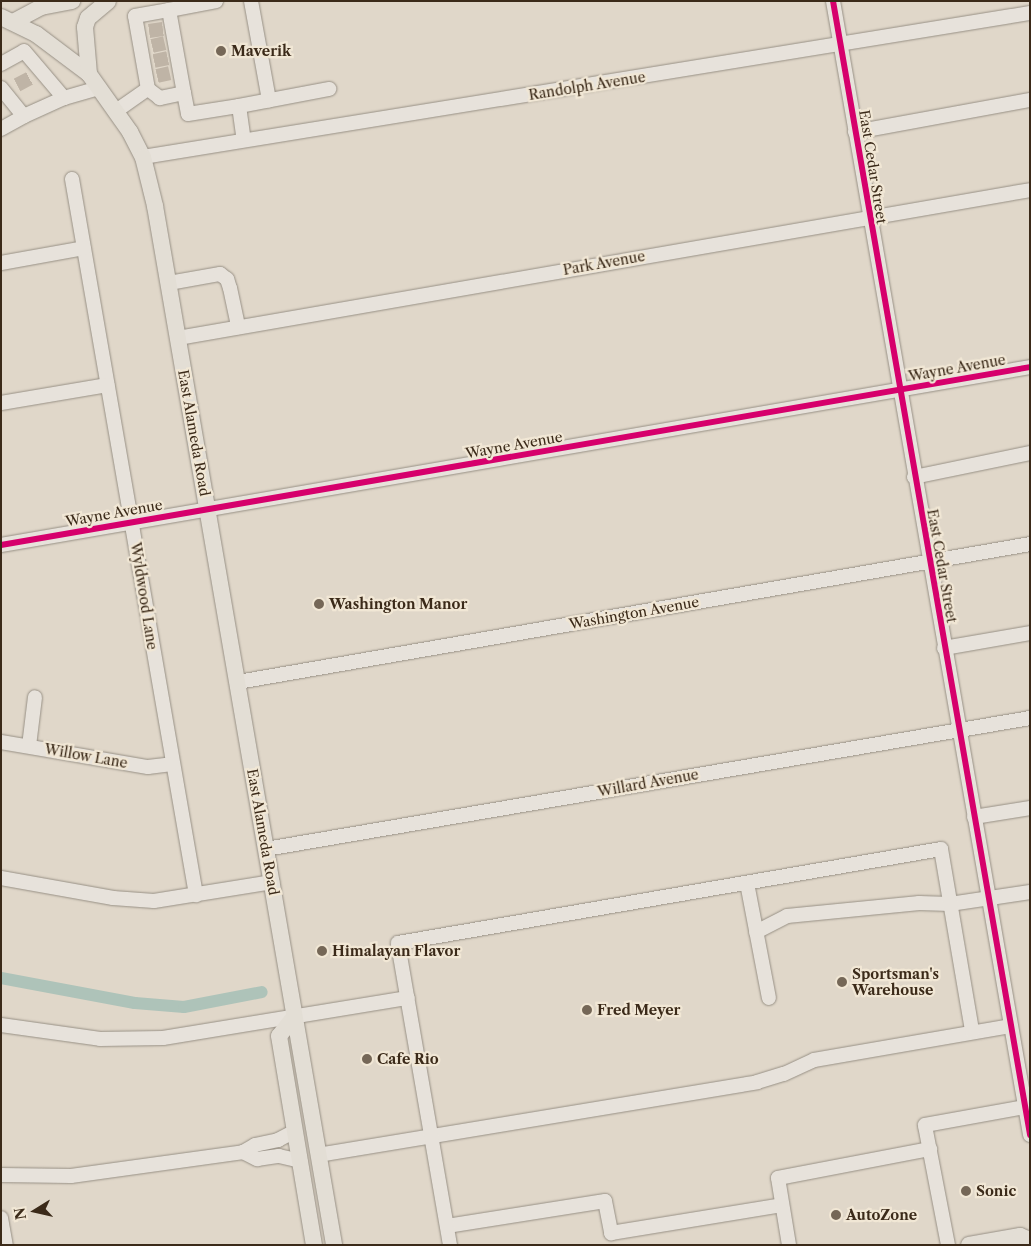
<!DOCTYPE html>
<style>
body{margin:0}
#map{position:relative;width:1031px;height:1246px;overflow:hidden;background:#e0d7c9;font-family:"Libre Caslon Text",serif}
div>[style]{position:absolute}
.canal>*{height:12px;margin:-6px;padding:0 6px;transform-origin:6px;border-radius:6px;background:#aec3b9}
.minor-tunnel>*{height:14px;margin-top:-7px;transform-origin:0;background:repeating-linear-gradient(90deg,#bfb4a6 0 14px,transparent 0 21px)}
.roads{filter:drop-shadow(0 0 1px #979085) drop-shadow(0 0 1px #979085)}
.minor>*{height:14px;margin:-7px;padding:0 7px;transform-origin:7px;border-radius:7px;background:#e7e2db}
.major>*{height:16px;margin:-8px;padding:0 8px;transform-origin:8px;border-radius:8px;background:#e3ded5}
.cycleway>*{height:6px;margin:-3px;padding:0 3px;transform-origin:3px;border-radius:3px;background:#d6006c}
.dots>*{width:14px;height:14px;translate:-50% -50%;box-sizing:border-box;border:2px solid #f1e7d5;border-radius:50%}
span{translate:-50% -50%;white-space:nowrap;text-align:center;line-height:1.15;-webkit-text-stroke:4.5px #f1e7d5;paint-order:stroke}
.poi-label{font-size:14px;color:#3b2a19;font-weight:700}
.left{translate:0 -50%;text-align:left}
.street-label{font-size:14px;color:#3b2a19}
.frame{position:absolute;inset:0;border:2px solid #3b2a19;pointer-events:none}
.north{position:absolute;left:10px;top:1186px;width:50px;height:50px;-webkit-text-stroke:4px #f1e7d5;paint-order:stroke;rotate:260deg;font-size:14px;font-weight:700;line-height:20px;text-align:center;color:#3b2a19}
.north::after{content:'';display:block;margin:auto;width:18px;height:22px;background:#3b2a19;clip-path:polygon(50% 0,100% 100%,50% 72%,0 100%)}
</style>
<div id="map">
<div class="canal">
<i style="left:1px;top:978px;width:136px;rotate:10.6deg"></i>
<i style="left:135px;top:1003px;width:49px;rotate:4.7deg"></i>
<i style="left:184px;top:1007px;width:79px;rotate:-10.9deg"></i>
</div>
<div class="minor-tunnel">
<i style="left:149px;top:31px;width:14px;rotate:-8deg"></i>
<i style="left:152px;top:46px;width:13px;rotate:-13deg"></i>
<i style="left:154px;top:61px;width:14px;rotate:-12deg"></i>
<i style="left:157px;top:76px;width:13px;rotate:-13deg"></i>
<i style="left:17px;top:85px;width:19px;rotate:-28deg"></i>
</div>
<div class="roads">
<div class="minor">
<i style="left:251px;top:1px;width:101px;rotate:79.7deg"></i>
<i style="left:833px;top:1px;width:1151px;rotate:80.14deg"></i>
<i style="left:169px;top:10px;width:48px;rotate:-10.8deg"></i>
<i style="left:1px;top:64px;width:26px;rotate:-29deg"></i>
<i style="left:24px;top:51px;width:62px;rotate:49.6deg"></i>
<i style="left:1px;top:88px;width:36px;rotate:51deg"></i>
<i style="left:24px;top:116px;width:44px;rotate:-24.2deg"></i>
<i style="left:64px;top:98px;width:37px;rotate:-16deg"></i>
<i style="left:184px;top:93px;width:21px;rotate:79deg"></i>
<i style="left:188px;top:114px;width:52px;rotate:-8.9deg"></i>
<i style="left:239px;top:106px;width:34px;rotate:82deg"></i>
<i style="left:239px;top:106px;width:92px;rotate:-10.7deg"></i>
<i style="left:116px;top:111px;width:39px;rotate:-35deg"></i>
<i style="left:148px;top:89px;width:74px;rotate:-100.1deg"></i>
<i style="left:135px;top:16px;width:35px;rotate:-10deg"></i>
<i style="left:169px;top:10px;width:84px;rotate:79.8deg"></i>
<i style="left:184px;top:93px;width:25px;rotate:168deg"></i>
<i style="left:160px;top:98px;width:15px;rotate:-143deg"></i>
<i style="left:1px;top:129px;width:26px;rotate:-29deg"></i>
<i style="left:855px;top:132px;width:178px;rotate:-10.4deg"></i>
<i style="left:143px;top:157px;width:899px;rotate:-9.22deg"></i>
<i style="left:72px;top:179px;width:727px;rotate:80.17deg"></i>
<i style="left:1px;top:263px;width:84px;rotate:-10.2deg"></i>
<i style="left:169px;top:283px;width:52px;rotate:-10deg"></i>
<i style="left:220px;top:274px;width:9px;rotate:36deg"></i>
<i style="left:227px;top:279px;width:9px;rotate:72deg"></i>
<i style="left:230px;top:288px;width:40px;rotate:78deg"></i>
<i style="left:178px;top:338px;width:865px;rotate:-9.85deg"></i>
<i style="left:1px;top:403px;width:108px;rotate:-9.6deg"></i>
<i style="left:914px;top:477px;width:118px;rotate:-11.7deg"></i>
<i style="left:1px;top:545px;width:1044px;rotate:-9.81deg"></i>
<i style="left:944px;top:648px;width:87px;rotate:-9.9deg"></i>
<i style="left:238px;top:682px;width:804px;rotate:-9.88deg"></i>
<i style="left:1px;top:742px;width:149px;rotate:9.7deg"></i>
<i style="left:148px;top:767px;width:24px;rotate:-7deg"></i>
<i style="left:29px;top:746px;width:49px;rotate:-83deg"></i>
<i style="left:974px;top:817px;width:57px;rotate:-9.1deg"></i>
<i style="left:266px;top:849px;width:775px;rotate:-9.73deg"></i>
<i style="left:1px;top:878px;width:114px;rotate:10.1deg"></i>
<i style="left:113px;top:898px;width:41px;rotate:4.2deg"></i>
<i style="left:154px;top:901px;width:120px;rotate:-9.1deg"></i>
<i style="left:747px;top:883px;width:117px;rotate:79.2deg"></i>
<i style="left:756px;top:932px;width:35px;rotate:-27deg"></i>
<i style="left:787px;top:916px;width:133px;rotate:-5.6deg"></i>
<i style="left:919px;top:903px;width:31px;rotate:2deg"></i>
<i style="left:950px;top:904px;width:81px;rotate:-8.5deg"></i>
<i style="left:1px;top:1025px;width:100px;rotate:8deg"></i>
<i style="left:100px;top:1039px;width:63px;rotate:-0.9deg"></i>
<i style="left:163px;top:1038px;width:248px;rotate:-9.3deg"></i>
<i style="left:243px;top:1152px;width:16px;rotate:27deg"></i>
<i style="left:257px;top:1159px;width:22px;rotate:-8deg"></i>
<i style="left:279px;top:1156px;width:22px;rotate:13deg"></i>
<i style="left:318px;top:1155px;width:445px;rotate:-9.4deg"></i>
<i style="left:757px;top:1082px;width:28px;rotate:-17deg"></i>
<i style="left:784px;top:1074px;width:33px;rotate:-25deg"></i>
<i style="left:814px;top:1060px;width:199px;rotate:-9.8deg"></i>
<i style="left:1px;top:1175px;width:70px;rotate:0.8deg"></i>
<i style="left:71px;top:1176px;width:174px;rotate:-7.9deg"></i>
<i style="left:243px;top:1152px;width:14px;rotate:-30deg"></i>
<i style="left:255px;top:1145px;width:24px;rotate:-12deg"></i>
<i style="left:278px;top:1140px;width:19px;rotate:-28deg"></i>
<i style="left:1px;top:1218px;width:27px;rotate:80deg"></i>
<i style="left:447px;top:1226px;width:160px;rotate:-9deg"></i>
<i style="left:605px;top:1201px;width:33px;rotate:79deg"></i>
<i style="left:611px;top:1233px;width:173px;rotate:-9.3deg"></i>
<i style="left:450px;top:1245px;width:306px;rotate:-99.8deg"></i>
<i style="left:398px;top:943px;width:551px;rotate:-9.82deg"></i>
<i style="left:941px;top:849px;width:185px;rotate:80.3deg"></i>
<i style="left:789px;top:1245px;width:68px;rotate:-99.3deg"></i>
<i style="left:778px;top:1178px;width:155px;rotate:-10.8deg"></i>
<i style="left:948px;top:1245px;width:122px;rotate:-100.9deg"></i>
<i style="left:925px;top:1125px;width:102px;rotate:-10.2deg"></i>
</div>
<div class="major">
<i style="left:1px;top:17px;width:39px;rotate:26deg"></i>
<i style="left:36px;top:34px;width:66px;rotate:37deg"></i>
<i style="left:89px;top:74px;width:71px;rotate:54.7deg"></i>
<i style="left:130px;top:132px;width:28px;rotate:63deg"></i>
<i style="left:143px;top:157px;width:50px;rotate:76.2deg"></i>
<i style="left:155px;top:206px;width:1054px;rotate:80.22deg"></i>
<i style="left:13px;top:22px;width:32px;rotate:-28deg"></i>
<i style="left:41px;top:7px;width:32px;rotate:-11deg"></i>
<i style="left:89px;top:74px;width:47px;rotate:-94.9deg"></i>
<i style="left:85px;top:27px;width:9px;rotate:-72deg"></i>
<i style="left:88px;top:18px;width:26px;rotate:-40deg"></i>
<i style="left:294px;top:1017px;width:24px;rotate:128deg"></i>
<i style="left:279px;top:1036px;width:212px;rotate:80.5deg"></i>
<i style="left:969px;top:1245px;width:52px;rotate:-10deg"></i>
<i style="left:1020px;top:1236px;width:11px;rotate:22deg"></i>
</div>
</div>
<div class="cycleway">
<i style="left:833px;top:1px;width:1151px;rotate:80.14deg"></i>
<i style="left:1px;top:545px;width:1044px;rotate:-9.81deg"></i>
</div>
<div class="dots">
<i style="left:221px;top:51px;background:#756757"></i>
<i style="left:319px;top:604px;background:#756757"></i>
<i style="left:322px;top:951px;background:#756757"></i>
<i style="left:842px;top:982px;background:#756757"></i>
<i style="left:587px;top:1010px;background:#756757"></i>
<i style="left:367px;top:1059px;background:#756757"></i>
<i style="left:966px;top:1191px;background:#756757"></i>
<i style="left:836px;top:1215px;background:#756757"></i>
</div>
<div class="poi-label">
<span class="left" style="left:231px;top:51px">Maverik</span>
<span class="left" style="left:329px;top:604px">Washington Manor</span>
<span class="left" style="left:332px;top:951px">Himalayan Flavor</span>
<span class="left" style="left:852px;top:982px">Sportsman's<br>Warehouse</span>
<span class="left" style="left:597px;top:1010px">Fred Meyer</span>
<span class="left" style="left:377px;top:1059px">Cafe Rio</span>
<span class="left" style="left:976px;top:1191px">Sonic</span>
<span class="left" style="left:846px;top:1215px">AutoZone</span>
</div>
<div class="street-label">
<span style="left:587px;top:86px;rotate:-9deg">Randolph Avenue</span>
<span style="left:873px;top:167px;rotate:81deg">East Cedar Street</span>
<span style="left:604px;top:263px;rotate:-10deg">Park Avenue</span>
<span style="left:957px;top:368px;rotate:-10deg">Wayne Avenue</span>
<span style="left:194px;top:433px;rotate:80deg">East Alameda Road</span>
<span style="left:514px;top:445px;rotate:-10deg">Wayne Avenue</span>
<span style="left:114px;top:513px;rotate:-10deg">Wayne Avenue</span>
<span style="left:942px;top:566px;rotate:80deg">East Cedar Street</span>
<span style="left:144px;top:596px;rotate:81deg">Wyldwood Lane</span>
<span style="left:634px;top:613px;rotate:-10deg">Washington Avenue</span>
<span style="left:86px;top:756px;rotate:10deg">Willow Lane</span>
<span style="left:648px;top:783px;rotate:-10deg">Willard Avenue</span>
<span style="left:263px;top:832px;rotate:80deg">East Alameda Road</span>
</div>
<div class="frame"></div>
<div class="north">N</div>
</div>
